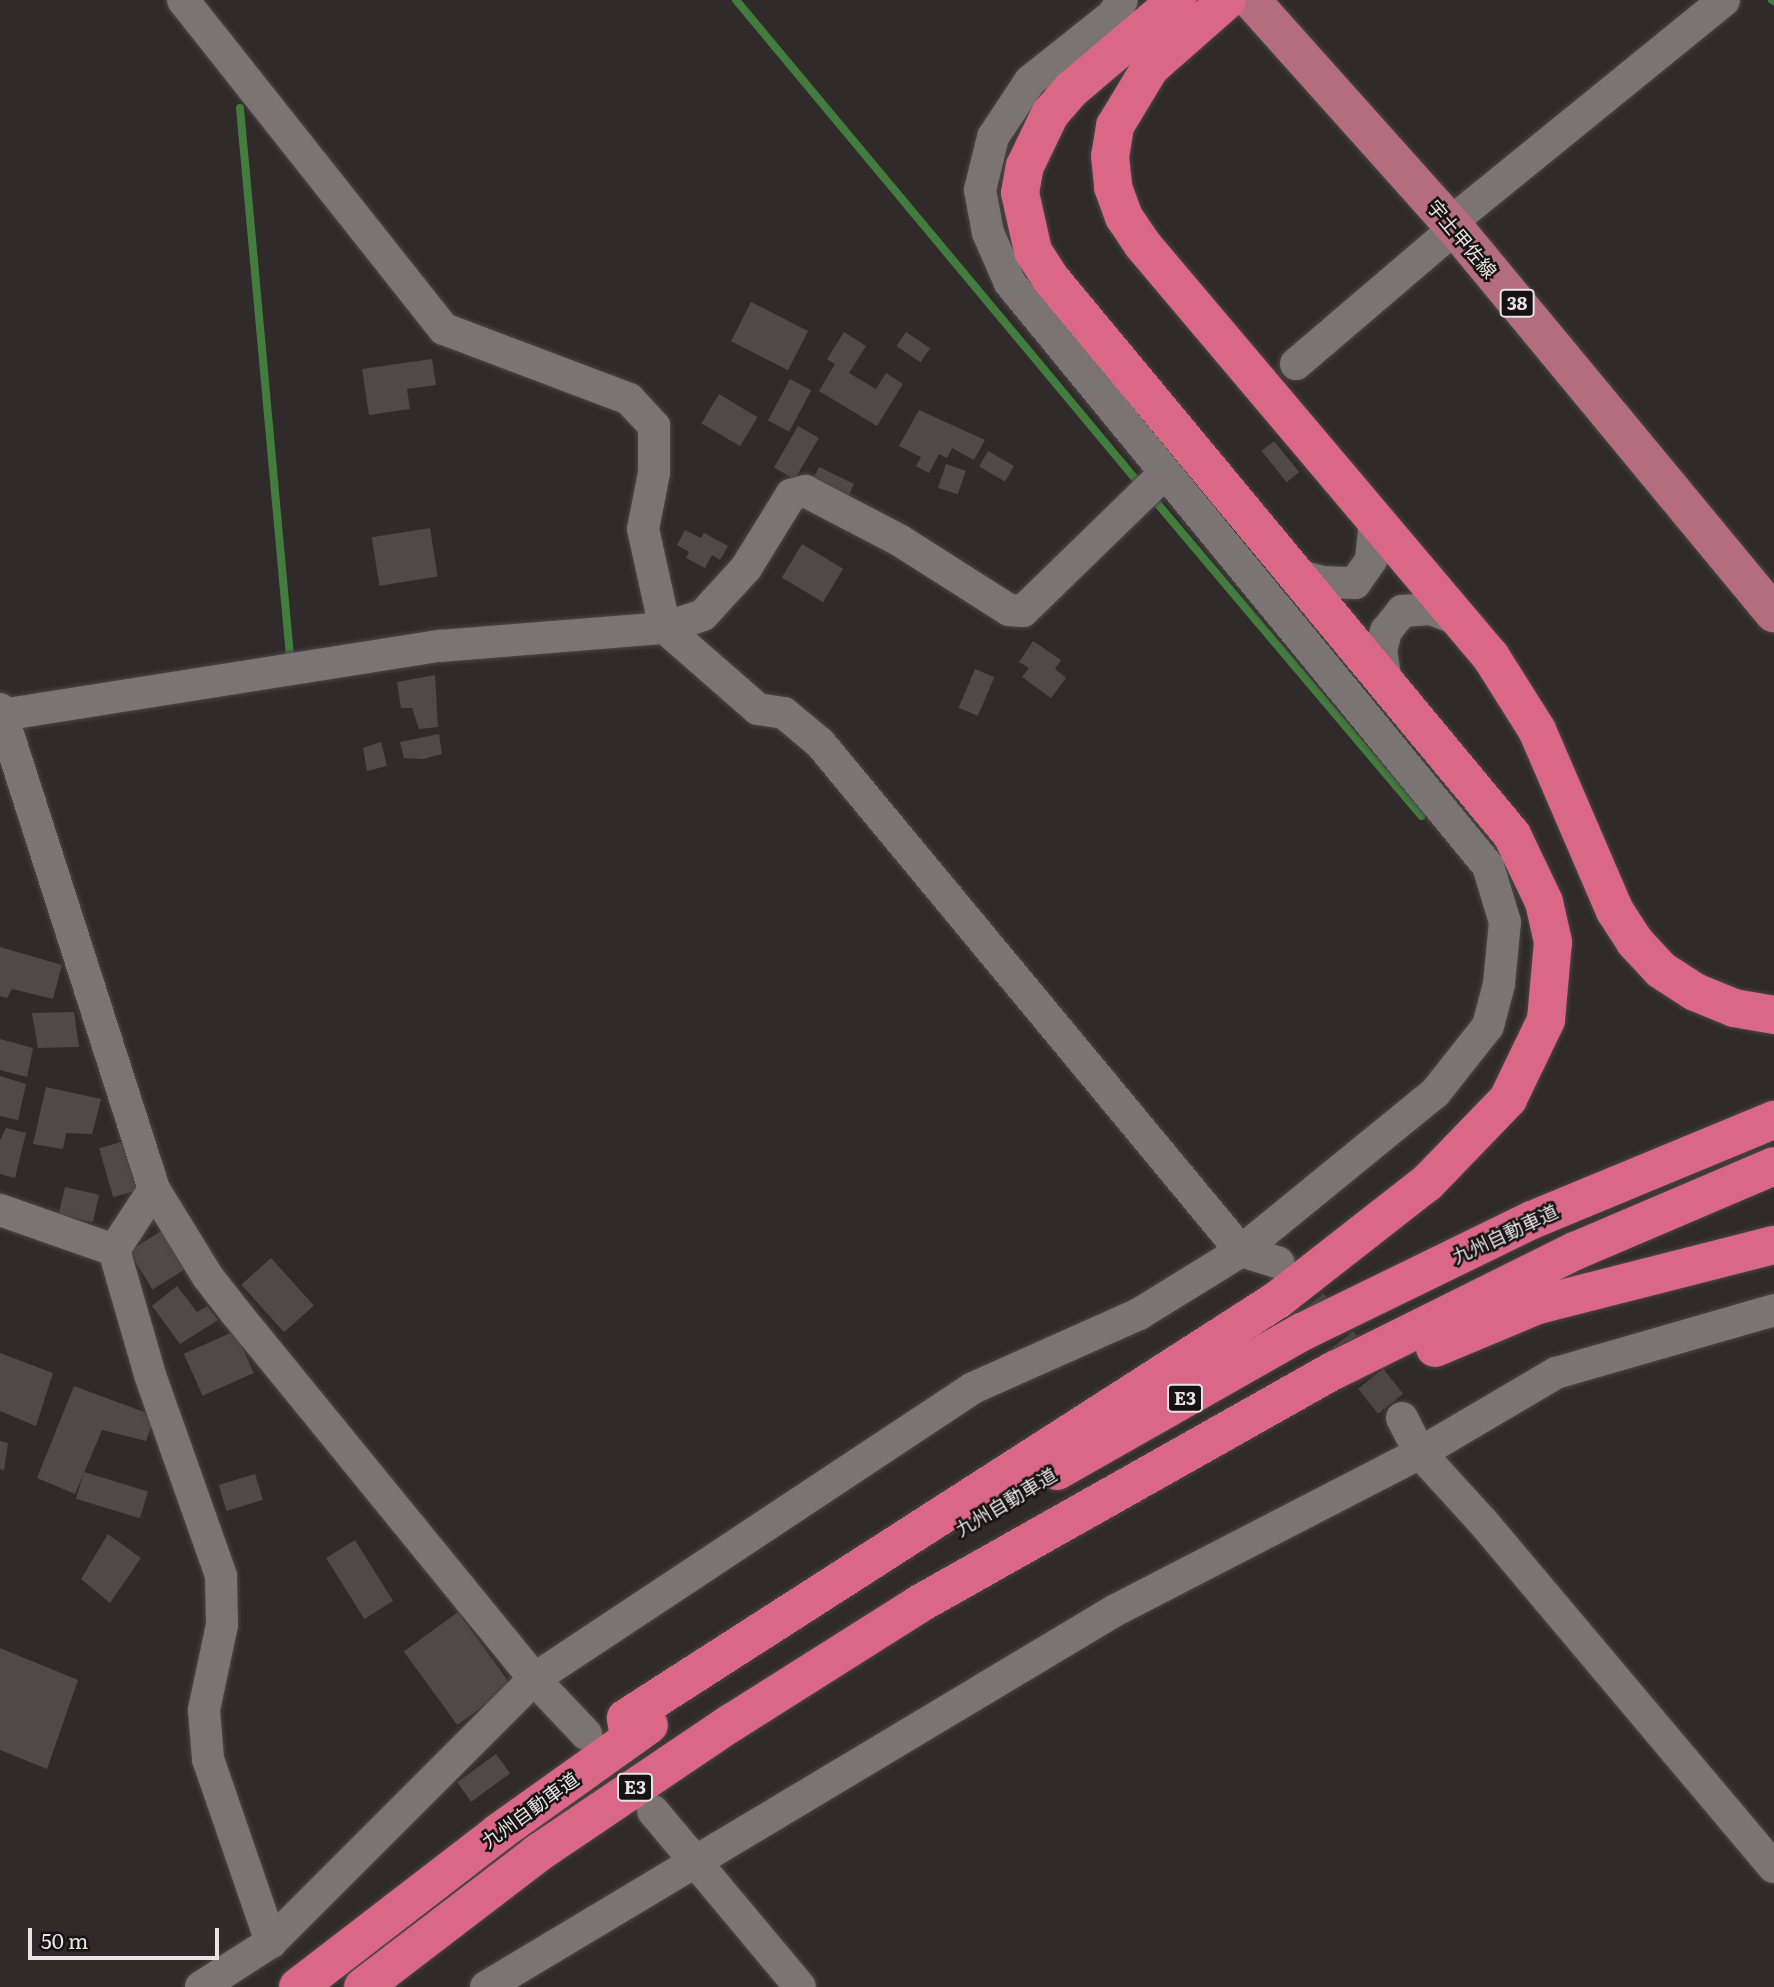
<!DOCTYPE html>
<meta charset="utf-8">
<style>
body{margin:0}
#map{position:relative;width:1774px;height:1987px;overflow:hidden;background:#312a2b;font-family:Literata,"Noto Sans JP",serif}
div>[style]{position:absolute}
.stream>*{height:8px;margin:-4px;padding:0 4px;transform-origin:4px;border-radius:4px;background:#437d3e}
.building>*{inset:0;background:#50494a;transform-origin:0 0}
.minor-tunnel>*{height:32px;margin-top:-16px;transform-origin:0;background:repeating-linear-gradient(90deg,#4c4647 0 32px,transparent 0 48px)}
.roads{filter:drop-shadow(0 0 2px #4b4546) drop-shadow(0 0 2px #4b4546)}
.minor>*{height:32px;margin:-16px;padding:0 16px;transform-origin:16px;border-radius:16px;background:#7b7374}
.major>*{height:38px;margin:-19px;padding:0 19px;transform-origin:19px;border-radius:19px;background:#b46c7f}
.highway>*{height:38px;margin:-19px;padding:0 19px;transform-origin:19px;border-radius:19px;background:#da6787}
span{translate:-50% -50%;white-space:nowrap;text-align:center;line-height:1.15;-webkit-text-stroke:5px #171314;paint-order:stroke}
.shield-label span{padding:2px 5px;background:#171314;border:2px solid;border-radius:5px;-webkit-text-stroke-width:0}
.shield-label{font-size:18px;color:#e8e3e4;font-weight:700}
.street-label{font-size:19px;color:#e8e3e4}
.scale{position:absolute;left:28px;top:1928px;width:191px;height:32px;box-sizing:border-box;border:4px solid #e8e3e4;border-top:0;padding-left:9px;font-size:21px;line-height:24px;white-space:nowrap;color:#e8e3e4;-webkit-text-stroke:5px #171314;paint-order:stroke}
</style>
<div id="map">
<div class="stream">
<i style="left:736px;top:0;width:634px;rotate:50.18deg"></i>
<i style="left:1772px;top:0;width:2px;rotate:27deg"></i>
<i style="left:240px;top:108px;width:550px;rotate:84.79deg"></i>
<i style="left:1151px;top:496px;width:419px;rotate:49.8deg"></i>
</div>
<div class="building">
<i style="left:751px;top:302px;width:64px;height:44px;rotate:27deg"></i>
<i style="clip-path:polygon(844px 332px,866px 346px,849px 373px,876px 389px,886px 373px,903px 384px,877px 426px,819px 391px,835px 364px,827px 359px)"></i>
<i style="left:906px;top:332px;width:29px;height:17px;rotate:34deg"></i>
<i style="clip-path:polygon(432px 359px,436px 385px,407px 389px,410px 409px,369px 415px,362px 369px)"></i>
<i style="left:790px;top:379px;width:24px;height:47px;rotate:28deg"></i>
<i style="left:719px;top:394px;width:45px;height:34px;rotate:31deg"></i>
<i style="clip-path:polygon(919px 410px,985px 440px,974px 460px,952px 448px,947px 458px,939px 454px,929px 473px,916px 466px,921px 457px,899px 446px)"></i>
<i style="left:798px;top:426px;width:24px;height:48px;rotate:30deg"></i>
<i style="left:1274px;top:441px;width:40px;height:16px;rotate:51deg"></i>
<i style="left:988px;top:451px;width:30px;height:18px;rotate:30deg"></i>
<i style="left:946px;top:464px;width:21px;height:25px;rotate:19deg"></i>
<i style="left:819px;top:467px;width:39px;height:19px;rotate:26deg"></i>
<i style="left:430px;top:528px;width:49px;height:59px;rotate:81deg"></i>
<i style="clip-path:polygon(685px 530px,701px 538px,704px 533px,728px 546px,720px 560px,712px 555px,705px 568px,686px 558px,689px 552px,677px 545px)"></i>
<i style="left:802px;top:544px;width:48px;height:39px;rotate:31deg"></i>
<i style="clip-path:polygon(1033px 641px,1061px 660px,1055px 669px,1066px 678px,1051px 698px,1022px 677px,1029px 668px,1019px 662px)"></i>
<i style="left:975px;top:669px;width:21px;height:42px;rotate:23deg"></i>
<i style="clip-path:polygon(435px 675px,438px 727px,419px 729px,412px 708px,401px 708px,397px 682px)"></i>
<i style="clip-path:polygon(439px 734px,442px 754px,423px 759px,404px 758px,400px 742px)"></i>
<i style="clip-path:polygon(381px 742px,387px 766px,367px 771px,363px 748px)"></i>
<i style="clip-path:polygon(0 947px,62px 965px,53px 999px,12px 989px,7px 998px,0 996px)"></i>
<i style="clip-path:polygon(74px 1012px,79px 1047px,38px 1048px,32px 1013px)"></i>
<i style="clip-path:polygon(0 1039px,33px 1048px,27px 1077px,0 1070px)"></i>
<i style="clip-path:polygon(0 1076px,26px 1084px,18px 1120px,0 1116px)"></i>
<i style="clip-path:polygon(46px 1087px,101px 1099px,92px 1134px,66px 1133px,63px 1149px,33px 1144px)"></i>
<i style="clip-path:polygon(6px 1128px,26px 1133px,15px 1178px,0 1174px,0 1140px)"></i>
<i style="left:128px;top:1140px;width:51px;height:30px;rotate:74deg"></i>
<i style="left:65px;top:1187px;width:35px;height:28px;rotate:13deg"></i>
<i style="left:166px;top:1228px;width:45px;height:44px;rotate:58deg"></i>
<i style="left:271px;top:1258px;width:64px;height:40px;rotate:48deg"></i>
<i style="clip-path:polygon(177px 1286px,197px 1312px,207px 1306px,218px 1320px,180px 1344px,152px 1306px)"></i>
<i style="left:235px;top:1331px;width:46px;height:56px;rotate:66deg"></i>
<i style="clip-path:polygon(0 1353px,53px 1373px,36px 1426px,0 1411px)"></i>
<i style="clip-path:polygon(74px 1386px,155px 1416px,146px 1441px,102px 1430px,75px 1494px,37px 1478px)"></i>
<i style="clip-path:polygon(0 1441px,8px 1443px,4px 1470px,0 1469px)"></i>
<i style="left:84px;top:1472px;width:67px;height:28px;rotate:17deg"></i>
<i style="left:255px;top:1474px;width:27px;height:38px;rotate:73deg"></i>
<i style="clip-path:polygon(108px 1534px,141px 1558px,110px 1603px,81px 1579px)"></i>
<i style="left:355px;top:1540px;width:72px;height:34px;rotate:58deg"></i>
<i style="left:458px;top:1612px;width:91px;height:67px;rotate:54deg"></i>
<i style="clip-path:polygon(0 1648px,78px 1680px,47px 1769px,0 1750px)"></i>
<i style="left:496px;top:1754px;width:24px;height:48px;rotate:54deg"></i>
</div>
<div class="minor-tunnel">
<i style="left:1281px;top:1266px;width:194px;rotate:51.5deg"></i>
</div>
<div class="roads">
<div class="minor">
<i style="left:183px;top:0;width:420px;rotate:51.6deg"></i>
<i style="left:444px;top:329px;width:198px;rotate:20.7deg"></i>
<i style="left:629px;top:399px;width:37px;rotate:47deg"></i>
<i style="left:654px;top:426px;width:47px;rotate:90deg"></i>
<i style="left:654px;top:473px;width:57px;rotate:101.1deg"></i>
<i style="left:643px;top:529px;width:101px;rotate:77.5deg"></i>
<i style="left:665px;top:628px;width:123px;rotate:41.1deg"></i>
<i style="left:758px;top:709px;width:26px;rotate:9deg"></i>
<i style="left:784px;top:713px;width:47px;rotate:39.8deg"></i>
<i style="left:820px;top:743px;width:660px;rotate:50.35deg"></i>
<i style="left:1241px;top:1251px;width:39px;rotate:17deg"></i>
<i style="left:1450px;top:223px;width:353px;rotate:-39.1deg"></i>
<i style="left:1296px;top:364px;width:209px;rotate:-40.5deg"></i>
<i style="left:1296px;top:575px;width:28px;rotate:15deg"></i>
<i style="left:1323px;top:582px;width:32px;rotate:2deg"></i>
<i style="left:1355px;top:583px;width:28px;rotate:-55deg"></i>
<i style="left:1371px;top:560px;width:38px;rotate:-84deg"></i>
<i style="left:1386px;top:682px;width:31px;rotate:-99deg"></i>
<i style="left:1381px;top:651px;width:21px;rotate:-76deg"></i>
<i style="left:1386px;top:631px;width:26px;rotate:-51deg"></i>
<i style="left:1402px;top:611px;width:29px;rotate:-4deg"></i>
<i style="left:1431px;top:609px;width:31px;rotate:21deg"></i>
<i style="left:0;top:709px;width:504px;rotate:72.21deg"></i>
<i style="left:154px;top:1189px;width:103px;rotate:58.5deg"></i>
<i style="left:208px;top:1277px;width:46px;rotate:52.1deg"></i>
<i style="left:236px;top:1313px;width:472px;rotate:50.8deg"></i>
<i style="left:534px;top:1679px;width:76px;rotate:46.6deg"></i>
<i style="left:2px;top:715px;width:443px;rotate:-9deg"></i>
<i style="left:440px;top:646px;width:226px;rotate:-4.6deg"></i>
<i style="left:665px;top:628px;width:40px;rotate:-18.9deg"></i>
<i style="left:703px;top:615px;width:64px;rotate:-47.5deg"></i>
<i style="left:746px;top:568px;width:86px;rotate:-58.3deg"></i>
<i style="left:791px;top:495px;width:15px;rotate:-16deg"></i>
<i style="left:805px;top:491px;width:106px;rotate:27.5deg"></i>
<i style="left:899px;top:540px;width:130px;rotate:32.5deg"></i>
<i style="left:1009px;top:610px;width:14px;rotate:4deg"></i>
<i style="left:1023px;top:611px;width:198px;rotate:-44.2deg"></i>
<i style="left:0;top:1210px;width:121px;rotate:19.3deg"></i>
<i style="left:114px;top:1250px;width:130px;rotate:73.9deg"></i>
<i style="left:150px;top:1375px;width:213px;rotate:70.5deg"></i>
<i style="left:221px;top:1576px;width:49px;rotate:88.8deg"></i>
<i style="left:222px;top:1625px;width:87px;rotate:102deg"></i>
<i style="left:204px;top:1710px;width:49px;rotate:85.3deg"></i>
<i style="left:208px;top:1759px;width:194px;rotate:71deg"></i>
<i style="left:114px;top:1250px;width:73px;rotate:-56.7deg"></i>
<i style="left:1402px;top:1418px;width:39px;rotate:63deg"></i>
<i style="left:1420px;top:1453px;width:93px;rotate:47.6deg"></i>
<i style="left:1483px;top:1522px;width:451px;rotate:49.9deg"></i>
<i style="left:653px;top:1811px;width:229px;rotate:50.1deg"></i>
<i style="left:201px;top:1987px;width:83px;rotate:-32.7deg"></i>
<i style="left:271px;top:1942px;width:372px;rotate:-45deg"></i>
<i style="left:534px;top:1679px;width:527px;rotate:-33.54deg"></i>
<i style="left:973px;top:1388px;width:182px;rotate:-24deg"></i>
<i style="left:1139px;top:1314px;width:120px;rotate:-31.7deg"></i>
<i style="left:1241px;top:1251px;width:250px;rotate:-39.2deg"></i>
<i style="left:1435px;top:1093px;width:85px;rotate:-51.7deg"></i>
<i style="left:1488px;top:1026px;width:43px;rotate:-75.3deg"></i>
<i style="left:1499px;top:984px;width:62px;rotate:-84.5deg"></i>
<i style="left:1505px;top:922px;width:59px;rotate:-106.9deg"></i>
<i style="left:1488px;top:866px;width:754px;rotate:-129.35deg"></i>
<i style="left:1010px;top:283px;width:55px;rotate:-113.7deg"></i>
<i style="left:988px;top:233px;width:44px;rotate:-100.5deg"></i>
<i style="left:980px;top:190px;width:55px;rotate:-76.2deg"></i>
<i style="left:993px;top:137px;width:67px;rotate:-56.5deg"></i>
<i style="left:1030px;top:81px;width:106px;rotate:-38.5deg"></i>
<i style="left:1113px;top:15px;width:17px;rotate:-59deg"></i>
<i style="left:486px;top:1987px;width:732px;rotate:-30.91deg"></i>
<i style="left:1114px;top:1611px;width:344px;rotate:-27.3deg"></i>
<i style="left:1420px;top:1453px;width:158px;rotate:-30.5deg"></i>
<i style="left:1556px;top:1373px;width:227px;rotate:-16.1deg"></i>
</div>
<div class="major">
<i style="left:1251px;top:0;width:306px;rotate:48.2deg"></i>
<i style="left:1455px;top:228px;width:500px;rotate:50.4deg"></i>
</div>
<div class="highway">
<i style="left:1227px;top:0;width:103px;rotate:138.6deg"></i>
<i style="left:1150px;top:68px;width:68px;rotate:121.1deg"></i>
<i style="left:1115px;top:126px;width:30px;rotate:99deg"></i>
<i style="left:1110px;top:156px;width:31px;rotate:84deg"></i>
<i style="left:1113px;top:187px;width:32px;rotate:70deg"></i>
<i style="left:1124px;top:217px;width:32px;rotate:56deg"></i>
<i style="left:1142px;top:244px;width:541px;rotate:49.8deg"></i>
<i style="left:1491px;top:657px;width:86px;rotate:57.8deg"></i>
<i style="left:1537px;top:730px;width:197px;rotate:66.7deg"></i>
<i style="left:1615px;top:911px;width:37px;rotate:57deg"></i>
<i style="left:1635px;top:942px;width:38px;rotate:47deg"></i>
<i style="left:1661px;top:970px;width:40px;rotate:32.9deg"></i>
<i style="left:1695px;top:992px;width:42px;rotate:22.3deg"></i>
<i style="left:1734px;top:1008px;width:41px;rotate:9.9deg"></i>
<i style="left:1435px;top:1348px;width:112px;rotate:-22.7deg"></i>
<i style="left:1538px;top:1305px;width:244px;rotate:-14.3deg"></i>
<i style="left:1057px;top:1471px;width:282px;rotate:-29.6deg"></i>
<i style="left:1302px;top:1332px;width:256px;rotate:-26deg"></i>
<i style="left:1532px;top:1220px;width:262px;rotate:-22.5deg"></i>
<i style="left:629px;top:1738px;width:20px;rotate:-99deg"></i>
<i style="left:626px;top:1718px;width:774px;rotate:-32.7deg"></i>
<i style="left:1277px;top:1300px;width:190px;rotate:-38deg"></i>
<i style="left:1427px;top:1183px;width:117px;rotate:-46deg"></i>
<i style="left:1508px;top:1099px;width:88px;rotate:-64.3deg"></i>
<i style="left:1546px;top:1020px;width:78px;rotate:-84.9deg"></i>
<i style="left:1553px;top:942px;width:41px;rotate:-102.7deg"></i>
<i style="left:1544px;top:902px;width:74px;rotate:-115.5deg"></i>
<i style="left:1512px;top:835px;width:722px;rotate:-129.66deg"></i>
<i style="left:1051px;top:279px;width:33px;rotate:-123deg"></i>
<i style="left:1033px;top:251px;width:59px;rotate:-102.6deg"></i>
<i style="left:1020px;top:193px;width:27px;rotate:-80deg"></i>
<i style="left:1025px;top:166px;width:58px;rotate:-64.3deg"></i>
<i style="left:1050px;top:114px;width:33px;rotate:-49deg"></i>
<i style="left:1072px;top:89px;width:138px;rotate:-40.3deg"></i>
<i style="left:298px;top:1987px;width:254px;rotate:-37.6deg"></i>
<i style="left:499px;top:1832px;width:184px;rotate:-35.5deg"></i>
<i style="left:363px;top:1987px;width:220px;rotate:-37.4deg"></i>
<i style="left:538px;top:1853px;width:233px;rotate:-34deg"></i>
<i style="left:731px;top:1723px;width:222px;rotate:-32.3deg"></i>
<i style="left:919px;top:1604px;width:477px;rotate:-29.4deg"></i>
<i style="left:1335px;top:1370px;width:268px;rotate:-26.4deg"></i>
<i style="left:1575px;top:1251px;width:216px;rotate:-23.1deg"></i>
</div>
</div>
<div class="shield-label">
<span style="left:1517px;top:303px">38</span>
<span style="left:1185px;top:1398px">E3</span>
<span style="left:635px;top:1787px">E3</span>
</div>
<div class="street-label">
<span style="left:1462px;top:239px;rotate:50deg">宇土甲佐線</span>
<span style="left:1505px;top:1234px;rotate:-25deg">九州自動車道</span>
<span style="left:1006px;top:1502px;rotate:-31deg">九州自動車道</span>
<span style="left:530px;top:1810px;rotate:-36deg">九州自動車道</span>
</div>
<div class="scale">50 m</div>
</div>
